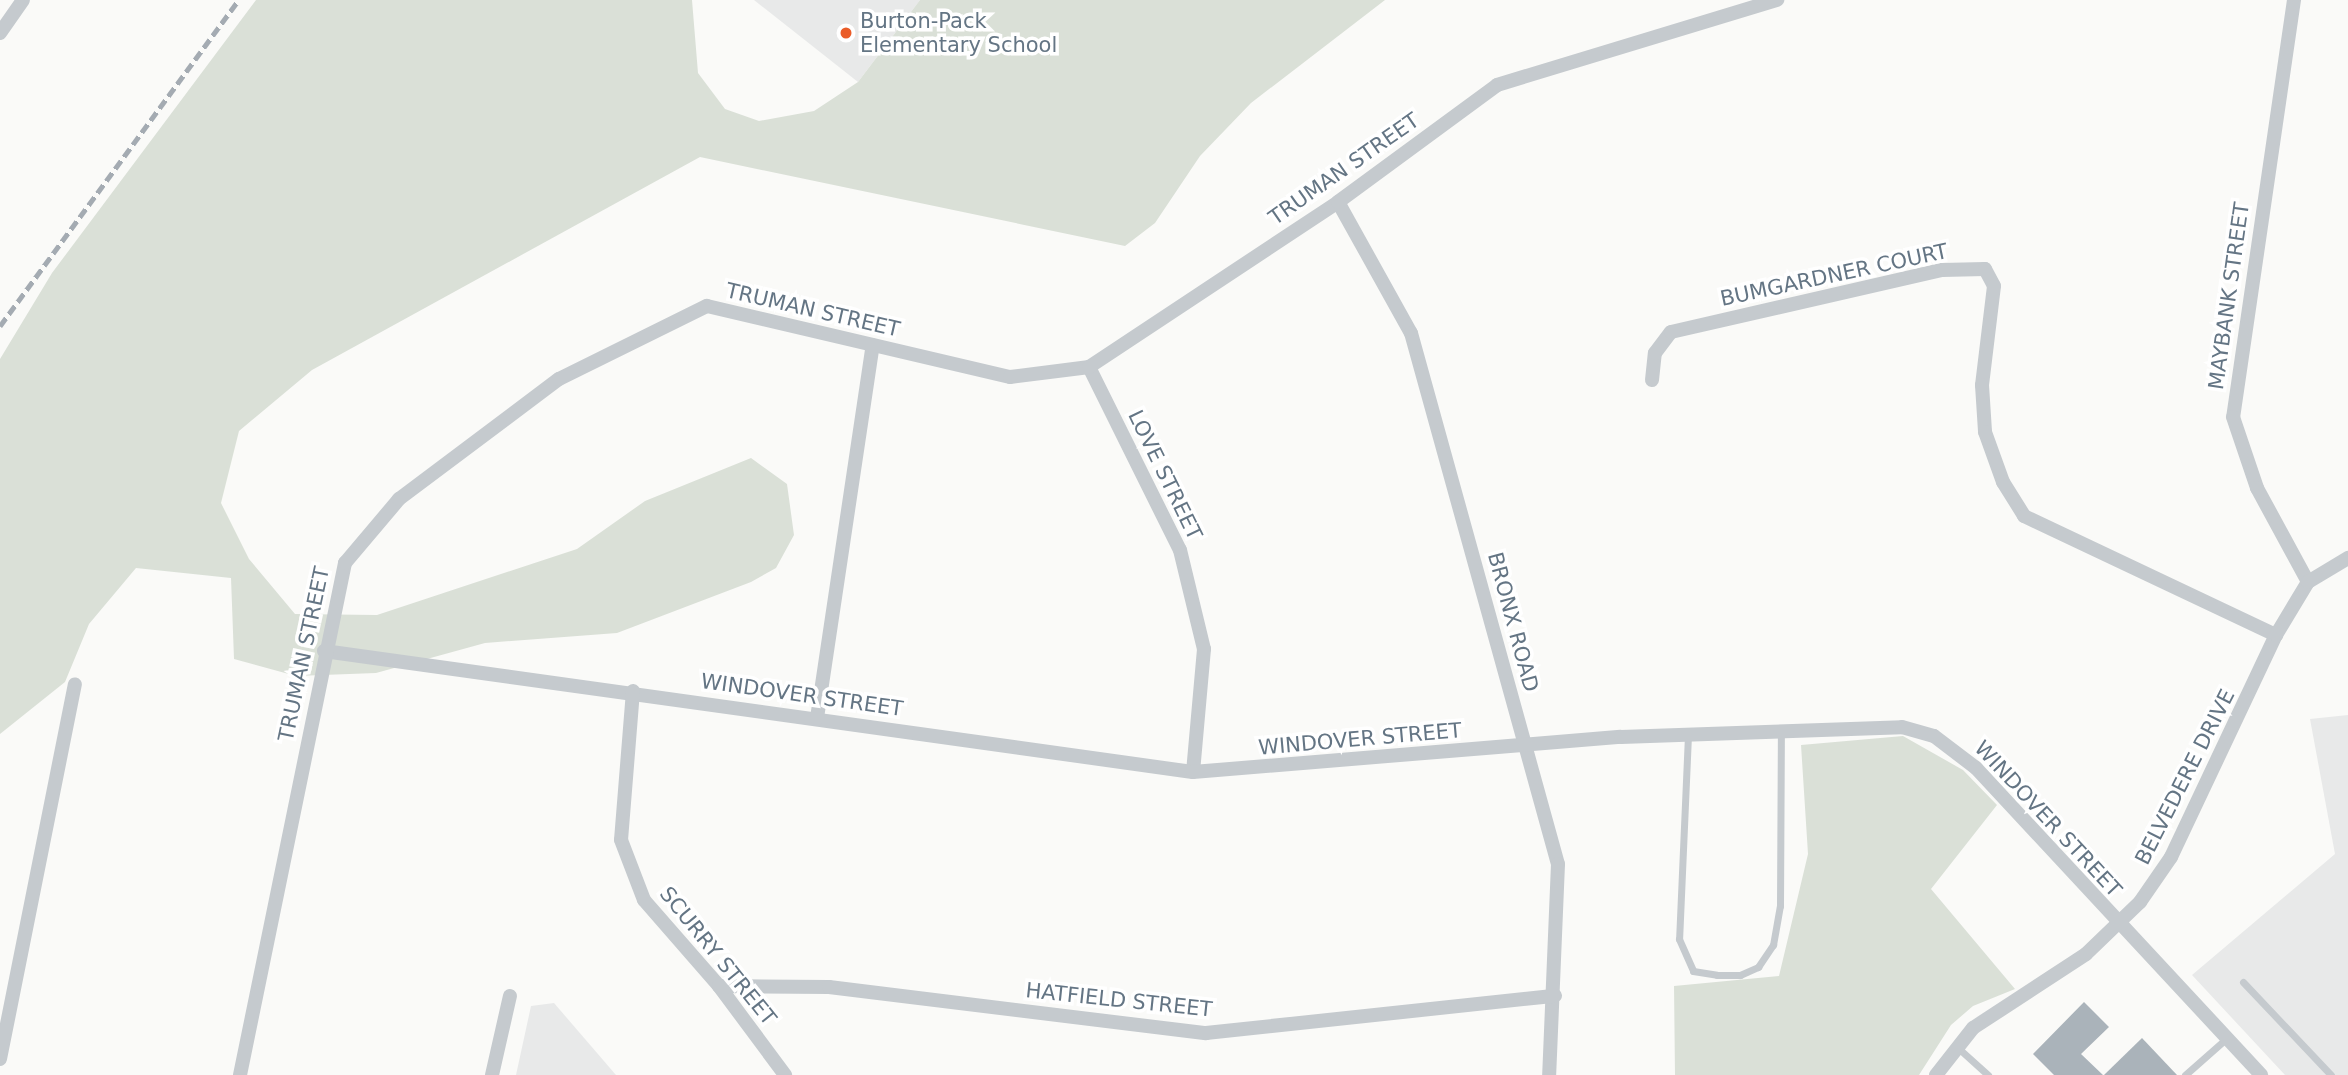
<!DOCTYPE html>
<style>
body{margin:0}
#map{position:relative;width:2348px;height:1075px;overflow:hidden;background:#fafaf8;font-family:"DejaVu Sans",sans-serif}
div>[style]{position:absolute}
.built>*{inset:0;background:#e8e9e9}
.green>*{inset:0;background:#dae0d7}
.building>*{inset:0;background:#aab3ba}
.lane>*{height:7px;margin:-3.5px;padding:0 3.5px;transform-origin:3.5px;border-radius:3.5px;background:#c5cace}
.street>*{height:14px;margin:-7px;padding:0 7px;transform-origin:7px;border-radius:7px;background:#c5cace}
.rail>*{height:5px;margin-top:-2.5px;transform-origin:0;background:repeating-linear-gradient(90deg,#a4abb2 0 10px,transparent 0 15px)}
.dots>*{width:19px;height:19px;translate:-50% -50%;box-sizing:border-box;border:4px solid #fff;border-radius:50%}
span{translate:-50% -50%;white-space:nowrap;text-align:center;line-height:1.15;-webkit-text-stroke:7px #fff;paint-order:stroke}
.poi-label{font-size:21px;color:#647584}
.left{translate:0 -50%;text-align:left}
.street-label{font-size:21px;color:#647584}
</style>
<div id="map">
<div class="built">
<i style="clip-path:polygon(754px 0,920px 0,858px 82px)"></i>
<i style="clip-path:polygon(2348px 715px,2348px 1075px,2285px 1075px,2192px 975px,2335px 854px,2310px 719px)"></i>
<i style="clip-path:polygon(554px 1003px,616px 1075px,516px 1075px,531px 1006px)"></i>
</div>
<div class="green">
<i style="clip-path:polygon(256px 0,692px 0,698px 73px,725px 109px,759px 121px,814px 111px,858px 82px,920px 0,1385px 0,1251px 103px,1200px 156px,1155px 223px,1125px 246px,700px 157px,312px 370px,239px 431px,221px 503px,249px 559px,295px 614px,377px 615px,577px 549px,645px 501px,751px 458px,787px 484px,794px 535px,776px 568px,751px 582px,617px 633px,485px 643px,376px 673px,296px 676px,234px 659px,231px 578px,136px 568px,89px 624px,65px 682px,0 734px,0 359px,52px 273px)"></i>
<i style="clip-path:polygon(1903px 736px,1963px 770px,1997px 805px,1931px 889px,2015px 989px,1973px 1006px,1951px 1025px,1919px 1075px,1675px 1075px,1674px 986px,1779px 976px,1808px 854px,1801px 745px)"></i>
</div>
<div class="building">
<i style="clip-path:polygon(2084px 1002px,2109px 1027px,2081px 1054px,2103px 1075px,2054px 1075px,2033px 1054px)"></i>
<i style="clip-path:polygon(2142px 1038px,2177px 1075px,2104px 1075px)"></i>
</div>
<div class="lane">
<i style="left:1688px;top:735px;width:204px;rotate:92.5deg"></i>
<i style="left:1679px;top:939px;width:35px;rotate:66deg"></i>
<i style="left:1693px;top:971px;width:24px;rotate:9deg"></i>
<i style="left:1717px;top:975px;width:23px"></i>
<i style="left:1740px;top:975px;width:20px;rotate:-24deg"></i>
<i style="left:1758px;top:967px;width:27px;rotate:-56deg"></i>
<i style="left:1773px;top:945px;width:40px;rotate:-80deg"></i>
<i style="left:1780px;top:906px;width:171px;rotate:-89.7deg"></i>
<i style="left:2243px;top:982px;width:128px;rotate:46.6deg"></i>
<i style="left:1957px;top:1047px;width:42px;rotate:42.1deg"></i>
<i style="left:2185px;top:1075px;width:56px;rotate:-41.4deg"></i>
</div>
<div class="street">
<i style="left:2294px;top:0;width:421px;rotate:98.3deg"></i>
<i style="left:2233px;top:417px;width:75px;rotate:71.3deg"></i>
<i style="left:2257px;top:488px;width:107px;rotate:61.5deg"></i>
<i style="left:0;top:33px;width:40px;rotate:-55.1deg"></i>
<i style="left:1338px;top:202px;width:150px;rotate:60.9deg"></i>
<i style="left:1411px;top:333px;width:551px;rotate:74.53deg"></i>
<i style="left:1558px;top:864px;width:211px;rotate:92.4deg"></i>
<i style="left:1089px;top:367px;width:204px;rotate:63.6deg"></i>
<i style="left:1180px;top:550px;width:102px;rotate:76.4deg"></i>
<i style="left:1204px;top:649px;width:123px;rotate:95.1deg"></i>
<i style="left:1652px;top:380px;width:27px;rotate:-84deg"></i>
<i style="left:1655px;top:353px;width:26px;rotate:-53deg"></i>
<i style="left:1671px;top:332px;width:278px;rotate:-12.9deg"></i>
<i style="left:1942px;top:270px;width:43px;rotate:-1.3deg"></i>
<i style="left:1985px;top:269px;width:19px;rotate:62deg"></i>
<i style="left:1994px;top:286px;width:100px;rotate:96.9deg"></i>
<i style="left:1982px;top:385px;width:47px;rotate:86.3deg"></i>
<i style="left:1985px;top:432px;width:53px;rotate:70.2deg"></i>
<i style="left:2003px;top:482px;width:40px;rotate:58deg"></i>
<i style="left:2024px;top:516px;width:279px;rotate:25.3deg"></i>
<i style="left:324px;top:651px;width:877px;rotate:7.93deg"></i>
<i style="left:1193px;top:772px;width:429px;rotate:-4.7deg"></i>
<i style="left:1621px;top:737px;width:281px;rotate:-2deg"></i>
<i style="left:1902px;top:727px;width:33px;rotate:16deg"></i>
<i style="left:1934px;top:736px;width:53px;rotate:37.3deg"></i>
<i style="left:1976px;top:768px;width:419px;rotate:47.1deg"></i>
<i style="left:633px;top:691px;width:149px;rotate:94.6deg"></i>
<i style="left:621px;top:840px;width:64px;rotate:69deg"></i>
<i style="left:644px;top:900px;width:114px;rotate:48.9deg"></i>
<i style="left:719px;top:986px;width:111px;rotate:53.4deg"></i>
<i style="left:817px;top:718px;width:377px;rotate:-81.5deg"></i>
<i style="left:719px;top:986px;width:110px;rotate:0.5deg"></i>
<i style="left:829px;top:987px;width:380px;rotate:7deg"></i>
<i style="left:1206px;top:1033px;width:351px;rotate:-6.1deg"></i>
<i style="left:0;top:1059px;width:382px;rotate:-78.7deg"></i>
<i style="left:240px;top:1075px;width:523px;rotate:-78.41deg"></i>
<i style="left:345px;top:563px;width:84px;rotate:-49.8deg"></i>
<i style="left:399px;top:499px;width:200px;rotate:-36.9deg"></i>
<i style="left:559px;top:379px;width:165px;rotate:-26.3deg"></i>
<i style="left:707px;top:306px;width:311px;rotate:13.2deg"></i>
<i style="left:1010px;top:377px;width:80px;rotate:-7.2deg"></i>
<i style="left:1089px;top:367px;width:299px;rotate:-33.5deg"></i>
<i style="left:1338px;top:202px;width:197px;rotate:-36.3deg"></i>
<i style="left:1497px;top:85px;width:293px;rotate:-16.9deg"></i>
<i style="left:492px;top:1075px;width:81px;rotate:-77.2deg"></i>
<i style="left:1936px;top:1075px;width:60px;rotate:-51.8deg"></i>
<i style="left:1973px;top:1028px;width:135px;rotate:-33.2deg"></i>
<i style="left:2086px;top:954px;width:75px;rotate:-43.9deg"></i>
<i style="left:2140px;top:902px;width:55px;rotate:-55.4deg"></i>
<i style="left:2171px;top:857px;width:246px;rotate:-64.7deg"></i>
<i style="left:2276px;top:635px;width:62px;rotate:-58.9deg"></i>
<i style="left:2308px;top:582px;width:47px;rotate:-31deg"></i>
</div>
<div class="rail">
<i style="left:0;top:326px;width:404px;rotate:-53.8deg"></i>
</div>
<div class="dots">
<i style="left:846px;top:33px;background:#ea5c28"></i>
</div>
<div class="poi-label">
<span class="left" style="left:860px;top:33px">Burton-Pack<br>Elementary School</span>
</div>
<div class="street-label">
<span style="left:1344px;top:169px;rotate:-35deg">TRUMAN STREET</span>
<span style="left:1834px;top:275px;rotate:-12deg">BUMGARDNER COURT</span>
<span style="left:2229px;top:296px;rotate:-82deg">MAYBANK STREET</span>
<span style="left:813px;top:310px;rotate:13deg">TRUMAN STREET</span>
<span style="left:1165px;top:475px;rotate:64deg">LOVE STREET</span>
<span style="left:1513px;top:622px;rotate:75deg">BRONX ROAD</span>
<span style="left:304px;top:654px;rotate:-78deg">TRUMAN STREET</span>
<span style="left:802px;top:695px;rotate:8deg">WINDOVER STREET</span>
<span style="left:1360px;top:739px;rotate:-5deg">WINDOVER STREET</span>
<span style="left:2185px;top:777px;rotate:-63deg">BELVEDERE DRIVE</span>
<span style="left:2048px;top:819px;rotate:47deg">WINDOVER STREET</span>
<span style="left:718px;top:956px;rotate:51deg">SCURRY STREET</span>
<span style="left:1119px;top:1000px;rotate:6deg">HATFIELD STREET</span>
</div>
</div>
